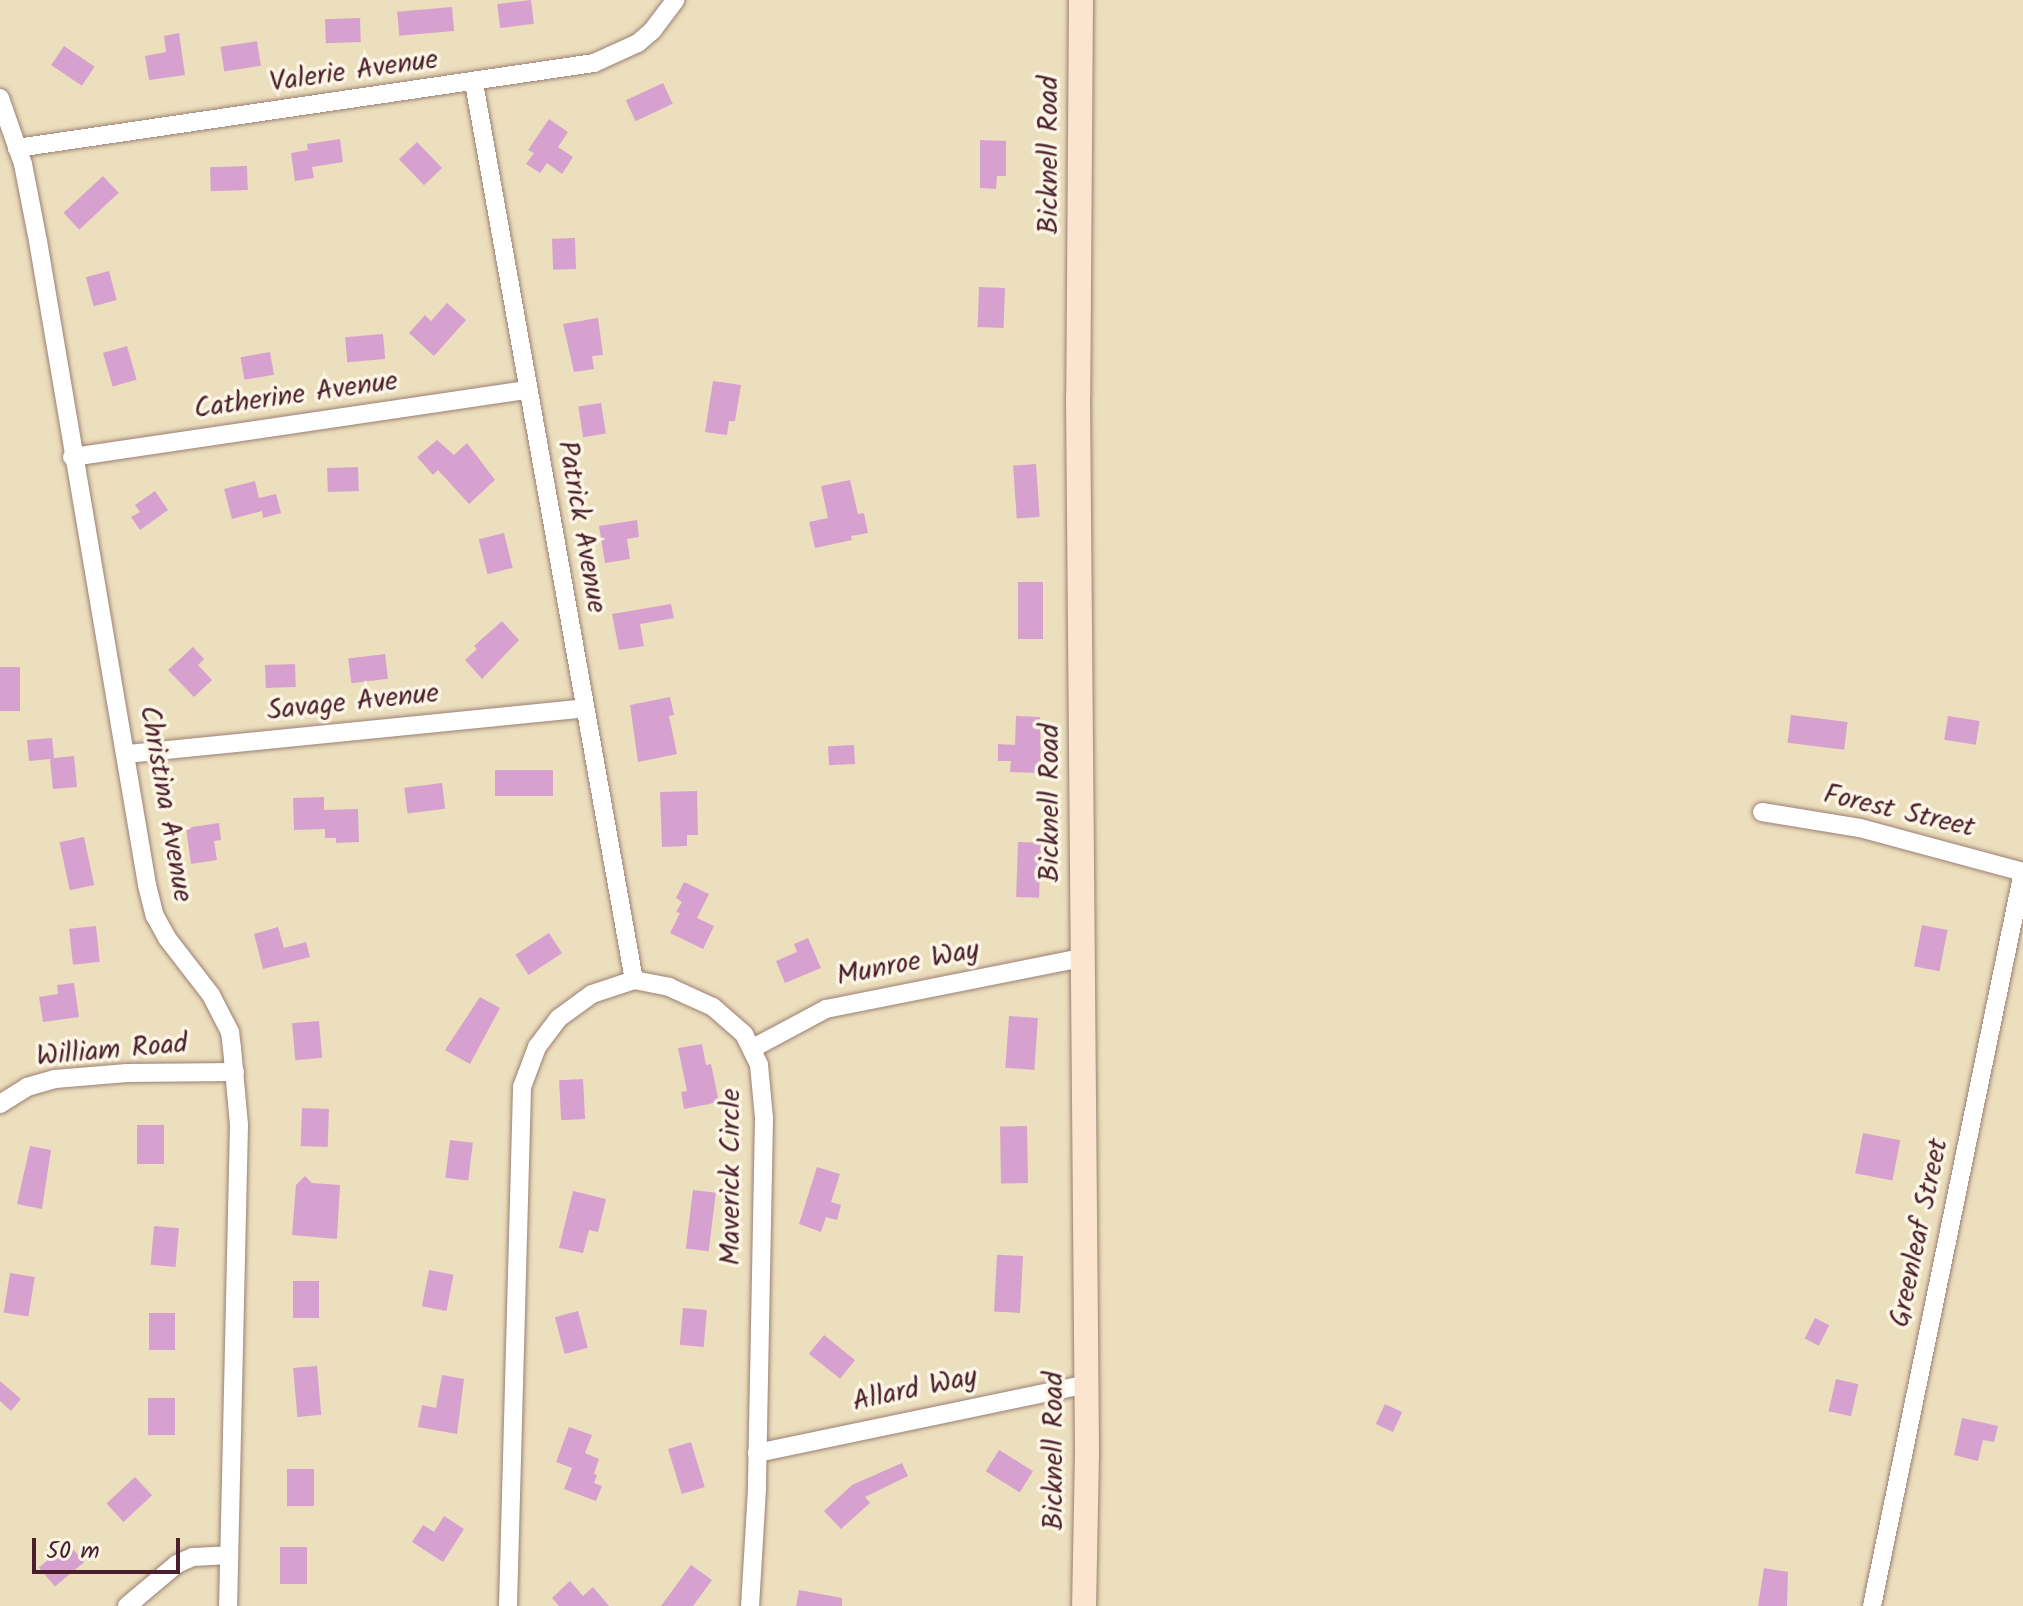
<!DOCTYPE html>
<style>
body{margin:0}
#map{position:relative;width:2023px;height:1606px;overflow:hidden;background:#ecdfbd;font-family:Kalam,sans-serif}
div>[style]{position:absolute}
.building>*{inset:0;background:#d7a1cf;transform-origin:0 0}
.roads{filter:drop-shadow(0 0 2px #9b7f74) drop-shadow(0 0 2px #9b7f74)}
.street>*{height:18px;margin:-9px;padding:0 9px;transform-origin:9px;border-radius:9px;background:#fff}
.secondary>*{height:24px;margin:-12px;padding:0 12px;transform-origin:12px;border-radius:12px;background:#fbe5cf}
span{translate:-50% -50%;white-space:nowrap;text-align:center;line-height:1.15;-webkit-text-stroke:7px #fcf5e5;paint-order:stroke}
.street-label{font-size:28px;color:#4a1f2b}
.scale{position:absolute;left:32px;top:1538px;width:148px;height:36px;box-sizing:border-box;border:4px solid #4a1f2b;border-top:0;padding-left:10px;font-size:24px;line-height:28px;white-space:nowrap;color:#4a1f2b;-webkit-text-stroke:6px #fcf5e5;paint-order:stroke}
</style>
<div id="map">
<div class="building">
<i style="left:531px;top:0;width:24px;height:34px;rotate:83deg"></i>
<i style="left:452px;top:7px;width:24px;height:55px;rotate:85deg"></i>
<i style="left:360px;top:18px;width:24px;height:35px;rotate:88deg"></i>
<i style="clip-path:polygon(179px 33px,185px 75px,149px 80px,145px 56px,166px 52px,164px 36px)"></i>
<i style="left:257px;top:41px;width:25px;height:37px;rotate:81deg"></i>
<i style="left:64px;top:46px;width:37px;height:23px;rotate:34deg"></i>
<i style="left:663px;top:83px;width:23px;height:41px;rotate:65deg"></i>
<i style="clip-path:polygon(549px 119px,568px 132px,558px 147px,573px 157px,562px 174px,547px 163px,540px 173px,526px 164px,534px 153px,528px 150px)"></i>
<i style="clip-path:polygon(340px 139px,343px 162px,312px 167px,314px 178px,295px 181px,291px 153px,308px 150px,307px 144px)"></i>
<i style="clip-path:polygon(980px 140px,1006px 141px,1006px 176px,997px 176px,996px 189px,980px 188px)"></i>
<i style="left:417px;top:142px;width:36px;height:25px;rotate:46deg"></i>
<i style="left:247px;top:166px;width:24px;height:37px;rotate:88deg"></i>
<i style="left:103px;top:176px;width:23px;height:54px;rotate:47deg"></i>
<i style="left:575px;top:238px;width:31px;height:23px;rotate:88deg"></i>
<i style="left:109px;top:271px;width:30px;height:24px;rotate:75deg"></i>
<i style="left:979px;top:287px;width:26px;height:40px;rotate:2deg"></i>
<i style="clip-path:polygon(447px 303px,466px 320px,434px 356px,409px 333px,425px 315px,431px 321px)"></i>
<i style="clip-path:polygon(598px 318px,603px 355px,592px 356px,594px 369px,574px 372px,563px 324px)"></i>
<i style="left:383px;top:334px;width:25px;height:38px;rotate:85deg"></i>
<i style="left:127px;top:346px;width:35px;height:25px;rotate:74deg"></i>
<i style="left:270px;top:352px;width:23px;height:30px;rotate:80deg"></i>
<i style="clip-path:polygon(713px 381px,741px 385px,735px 421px,729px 421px,727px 435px,705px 432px)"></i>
<i style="left:601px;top:403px;width:31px;height:23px;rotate:81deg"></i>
<i style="clip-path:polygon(437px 440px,454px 455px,467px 443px,495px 480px,469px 504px,438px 470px,433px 475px,417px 457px)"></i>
<i style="left:1036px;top:464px;width:53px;height:23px;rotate:86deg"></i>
<i style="left:358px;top:467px;width:24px;height:31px;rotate:88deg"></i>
<i style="clip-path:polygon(850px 480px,858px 514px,864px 513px,868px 533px,851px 536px,852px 540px,815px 548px,809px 522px,828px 518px,821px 486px)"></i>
<i style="clip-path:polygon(255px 481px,259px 498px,276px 494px,281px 513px,263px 518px,262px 511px,232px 519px,224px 489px)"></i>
<i style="clip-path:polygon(155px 491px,168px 510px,140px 530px,131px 517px,140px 512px,135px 505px)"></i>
<i style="clip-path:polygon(637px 520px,639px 537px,627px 539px,630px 559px,605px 563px,599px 526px)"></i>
<i style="left:504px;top:533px;width:36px;height:26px;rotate:76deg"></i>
<i style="left:1018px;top:582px;width:25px;height:57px"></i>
<i style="clip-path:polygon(671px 604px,674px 618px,640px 624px,644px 646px,619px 650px,612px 614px)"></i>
<i style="clip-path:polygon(502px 621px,519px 640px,482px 679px,465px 660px,477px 649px,474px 646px)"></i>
<i style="clip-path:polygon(193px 647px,204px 659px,198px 665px,212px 680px,194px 697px,168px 670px)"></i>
<i style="left:385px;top:654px;width:25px;height:37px;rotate:83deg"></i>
<i style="left:295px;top:664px;width:23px;height:30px;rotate:88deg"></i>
<i style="left:0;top:667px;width:20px;height:44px"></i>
<i style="clip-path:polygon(670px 697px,674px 715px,669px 716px,677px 754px,638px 762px,630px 705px)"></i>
<i style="left:1791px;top:715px;width:57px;height:28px;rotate:7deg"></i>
<i style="clip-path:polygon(1016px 716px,1040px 717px,1041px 773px,1010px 772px,1011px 761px,998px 761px,998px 744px,1015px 745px)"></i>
<i style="left:1948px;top:716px;width:32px;height:24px;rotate:9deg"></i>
<i style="clip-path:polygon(52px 738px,54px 758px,74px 756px,77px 787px,53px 789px,50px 759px,29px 761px,27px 740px)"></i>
<i style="left:854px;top:745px;width:19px;height:26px;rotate:87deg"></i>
<i style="left:495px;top:770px;width:58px;height:26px"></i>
<i style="left:442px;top:783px;width:26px;height:38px;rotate:83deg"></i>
<i style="clip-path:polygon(697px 791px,698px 835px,687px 835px,687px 846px,662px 847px,660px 792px)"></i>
<i style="clip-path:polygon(324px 797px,324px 810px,358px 809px,359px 842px,336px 843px,336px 838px,325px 838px,325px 829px,294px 830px,293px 798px)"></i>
<i style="clip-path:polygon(219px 823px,221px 840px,214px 841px,217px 860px,191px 864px,186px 828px)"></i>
<i style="left:84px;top:837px;width:49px;height:25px;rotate:78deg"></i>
<i style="left:1018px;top:842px;width:23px;height:55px;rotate:2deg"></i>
<i style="clip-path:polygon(684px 882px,709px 894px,697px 918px,714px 926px,703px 949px,670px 933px,680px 913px,676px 912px,682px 902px,676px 898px)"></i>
<i style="left:1922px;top:925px;width:26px;height:42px;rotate:11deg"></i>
<i style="left:96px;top:926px;width:36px;height:27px;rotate:84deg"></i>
<i style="clip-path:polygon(278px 927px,284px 948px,306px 942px,310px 957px,263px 969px,254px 934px)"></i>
<i style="left:549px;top:933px;width:24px;height:40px;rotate:57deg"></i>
<i style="clip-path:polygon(808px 938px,821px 968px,785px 983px,776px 961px,797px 952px,794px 944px)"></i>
<i style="clip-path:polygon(74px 983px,79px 1017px,43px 1022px,39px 997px,58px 994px,57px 985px)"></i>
<i style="clip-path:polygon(480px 997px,500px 1008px,470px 1064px,445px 1050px)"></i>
<i style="left:1009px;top:1016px;width:29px;height:52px;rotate:4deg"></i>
<i style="left:319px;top:1021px;width:37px;height:27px;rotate:85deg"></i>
<i style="clip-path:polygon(702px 1044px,706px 1065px,711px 1064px,719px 1102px,684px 1109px,681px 1092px,687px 1091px,678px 1048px)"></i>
<i style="left:583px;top:1079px;width:40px;height:24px;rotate:87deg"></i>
<i style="left:302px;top:1108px;width:27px;height:38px;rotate:2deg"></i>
<i style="left:137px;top:1125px;width:27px;height:39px"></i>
<i style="left:1027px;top:1126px;width:57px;height:27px;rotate:89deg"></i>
<i style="left:1863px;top:1133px;width:38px;height:41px;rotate:11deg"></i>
<i style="left:450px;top:1140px;width:23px;height:38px;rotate:7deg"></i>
<i style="clip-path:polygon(30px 1146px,51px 1150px,42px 1209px,17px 1204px)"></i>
<i style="clip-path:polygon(817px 1167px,840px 1174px,831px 1202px,841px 1205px,837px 1220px,826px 1217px,821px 1232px,799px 1224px)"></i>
<i style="clip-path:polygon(305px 1176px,312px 1183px,340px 1185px,337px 1239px,292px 1235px,296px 1185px)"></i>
<i style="left:693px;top:1190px;width:23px;height:59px;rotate:7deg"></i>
<i style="clip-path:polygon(573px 1191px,606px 1199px,598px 1232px,589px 1230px,583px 1253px,559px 1248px)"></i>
<i style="left:154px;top:1226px;width:25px;height:39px;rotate:5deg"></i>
<i style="left:1023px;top:1256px;width:57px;height:26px;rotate:93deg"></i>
<i style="left:429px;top:1270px;width:25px;height:37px;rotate:11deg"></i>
<i style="left:10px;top:1273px;width:25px;height:40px;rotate:9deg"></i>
<i style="left:293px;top:1281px;width:26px;height:37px"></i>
<i style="left:683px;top:1308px;width:24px;height:37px;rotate:5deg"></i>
<i style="left:578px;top:1311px;width:38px;height:24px;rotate:75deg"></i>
<i style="left:149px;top:1313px;width:26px;height:37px"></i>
<i style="left:1815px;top:1318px;width:16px;height:23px;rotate:27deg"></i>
<i style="left:824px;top:1335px;width:40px;height:24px;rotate:39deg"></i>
<i style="left:317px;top:1366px;width:49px;height:24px;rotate:85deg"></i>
<i style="clip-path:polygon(442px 1375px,464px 1379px,457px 1434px,418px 1427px,422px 1405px,436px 1408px)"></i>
<i style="left:1836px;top:1379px;width:23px;height:33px;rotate:13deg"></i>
<i style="clip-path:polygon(0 1381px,21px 1399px,11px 1411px,0 1401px)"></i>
<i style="left:148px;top:1398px;width:27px;height:37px"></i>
<i style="left:1385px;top:1404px;width:19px;height:22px;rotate:25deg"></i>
<i style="clip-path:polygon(1962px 1418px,1998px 1426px,1994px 1442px,1983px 1440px,1978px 1461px,1954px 1455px)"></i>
<i style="clip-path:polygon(569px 1427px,592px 1435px,585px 1453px,599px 1459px,594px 1474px,597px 1475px,594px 1483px,602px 1486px,596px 1501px,564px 1489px,572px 1468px,556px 1462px)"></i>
<i style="left:691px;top:1442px;width:47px;height:24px;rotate:73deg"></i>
<i style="left:999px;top:1450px;width:40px;height:25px;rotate:32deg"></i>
<i style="clip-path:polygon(902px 1463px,908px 1476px,865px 1497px,870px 1503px,841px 1529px,824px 1511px,852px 1485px)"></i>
<i style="left:287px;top:1469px;width:27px;height:37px"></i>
<i style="left:135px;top:1477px;width:25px;height:39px;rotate:47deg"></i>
<i style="clip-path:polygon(444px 1516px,464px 1529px,443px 1562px,412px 1542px,423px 1525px,434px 1532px)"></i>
<i style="left:68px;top:1543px;width:25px;height:38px;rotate:50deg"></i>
<i style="left:280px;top:1547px;width:27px;height:37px"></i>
<i style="clip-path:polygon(691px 1565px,712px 1580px,693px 1606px,661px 1606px)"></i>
<i style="clip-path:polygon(1764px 1568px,1788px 1572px,1787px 1606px,1758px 1606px)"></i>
<i style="clip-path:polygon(570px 1581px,583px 1596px,593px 1587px,609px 1606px,559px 1606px,552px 1598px)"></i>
<i style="clip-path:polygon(799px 1590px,842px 1598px,842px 1606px,796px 1606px)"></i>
</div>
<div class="roads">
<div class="street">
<i style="left:474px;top:83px;width:911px;rotate:79.89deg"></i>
<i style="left:0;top:98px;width:70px;rotate:70.8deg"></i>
<i style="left:23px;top:164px;width:78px;rotate:79deg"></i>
<i style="left:38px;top:241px;width:653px;rotate:80.39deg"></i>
<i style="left:147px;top:885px;width:32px;rotate:76deg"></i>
<i style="left:155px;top:916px;width:25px;rotate:61deg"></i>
<i style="left:167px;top:938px;width:72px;rotate:52.3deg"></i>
<i style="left:211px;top:995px;width:42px;rotate:62.8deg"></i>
<i style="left:230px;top:1032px;width:16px;rotate:83deg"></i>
<i style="left:232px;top:1048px;width:77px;rotate:84.8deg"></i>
<i style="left:239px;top:1125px;width:481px;rotate:91.3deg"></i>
<i style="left:17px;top:148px;width:583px;rotate:-8.38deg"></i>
<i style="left:594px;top:63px;width:48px;rotate:-24.4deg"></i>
<i style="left:638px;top:43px;width:18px;rotate:-41deg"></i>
<i style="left:652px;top:31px;width:39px;rotate:-53deg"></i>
<i style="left:72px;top:457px;width:461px;rotate:-8.4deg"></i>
<i style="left:127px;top:754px;width:459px;rotate:-5.7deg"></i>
<i style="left:1762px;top:812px;width:99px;rotate:9.3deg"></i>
<i style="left:1860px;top:828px;width:169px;rotate:15.1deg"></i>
<i style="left:753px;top:1048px;width:83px;rotate:-28.1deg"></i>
<i style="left:826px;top:1009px;width:261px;rotate:-11.3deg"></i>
<i style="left:0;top:1104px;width:32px;rotate:-32deg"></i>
<i style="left:27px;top:1087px;width:29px;rotate:-16deg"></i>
<i style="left:55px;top:1079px;width:72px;rotate:-4.8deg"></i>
<i style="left:127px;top:1073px;width:108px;rotate:-0.5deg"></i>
<i style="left:757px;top:1453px;width:336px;rotate:-11.8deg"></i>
<i style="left:127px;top:1606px;width:65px;rotate:-40deg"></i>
<i style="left:177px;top:1564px;width:17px;rotate:-24deg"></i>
<i style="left:193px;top:1557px;width:36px;rotate:-3deg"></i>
<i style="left:508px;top:1606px;width:519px;rotate:-88.45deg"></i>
<i style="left:522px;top:1087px;width:43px;rotate:-69.4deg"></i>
<i style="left:537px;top:1047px;width:36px;rotate:-53deg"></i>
<i style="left:559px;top:1018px;width:41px;rotate:-36deg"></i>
<i style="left:592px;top:994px;width:44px;rotate:-18.4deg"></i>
<i style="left:634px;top:980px;width:36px;rotate:11deg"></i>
<i style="left:669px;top:987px;width:48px;rotate:24.4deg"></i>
<i style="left:713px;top:1007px;width:41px;rotate:41.1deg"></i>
<i style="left:744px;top:1034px;width:34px;rotate:64deg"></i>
<i style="left:759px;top:1065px;width:53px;rotate:84.6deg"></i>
<i style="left:764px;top:1118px;width:371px;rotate:91.1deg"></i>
<i style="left:757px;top:1489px;width:117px;rotate:93.4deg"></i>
<i style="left:1872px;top:1606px;width:749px;rotate:-78.38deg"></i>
</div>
<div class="secondary">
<i style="left:1081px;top:0;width:397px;rotate:90.4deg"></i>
<i style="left:1078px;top:397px;width:1056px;rotate:89.51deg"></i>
<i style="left:1087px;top:1453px;width:153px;rotate:91.1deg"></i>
</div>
</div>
<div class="street-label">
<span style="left:354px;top:72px;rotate:-8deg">Valerie Avenue</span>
<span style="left:1050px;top:155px;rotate:-90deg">Bicknell Road</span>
<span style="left:296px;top:396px;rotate:-8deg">Catherine Avenue</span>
<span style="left:581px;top:527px;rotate:80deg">Patrick Avenue</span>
<span style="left:353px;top:703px;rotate:-6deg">Savage Avenue</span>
<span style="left:1051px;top:803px;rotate:-90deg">Bicknell Road</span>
<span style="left:165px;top:804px;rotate:80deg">Christina Avenue</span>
<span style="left:1899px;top:812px;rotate:13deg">Forest Street</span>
<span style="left:908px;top:964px;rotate:-11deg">Munroe Way</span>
<span style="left:112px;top:1051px;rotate:-5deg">William Road</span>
<span style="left:732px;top:1177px;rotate:-90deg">Maverick Circle</span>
<span style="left:1920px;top:1233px;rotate:-78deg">Greenleaf Street</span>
<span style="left:915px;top:1390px;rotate:-12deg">Allard Way</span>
<span style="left:1055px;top:1451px;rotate:-90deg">Bicknell Road</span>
</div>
<div class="scale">50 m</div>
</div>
